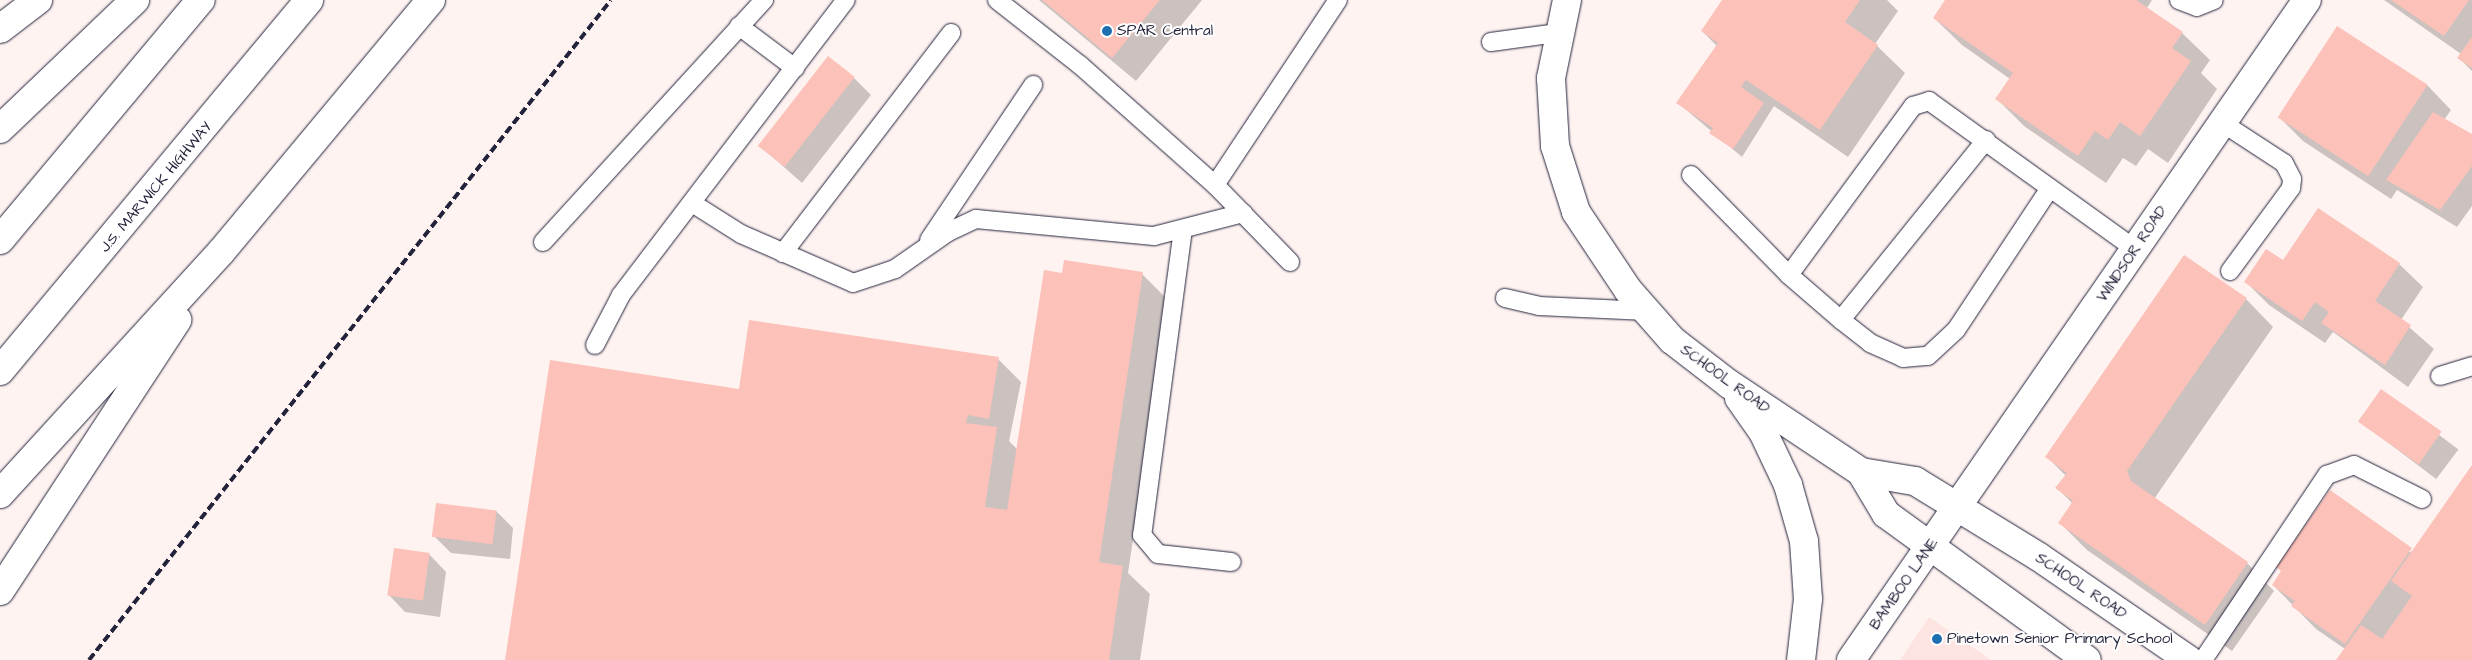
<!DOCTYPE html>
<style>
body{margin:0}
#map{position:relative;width:2472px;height:660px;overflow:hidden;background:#fef3f1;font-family:"Architects Daughter",sans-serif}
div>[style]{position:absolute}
.built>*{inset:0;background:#fde4e0}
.shadow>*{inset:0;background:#0003;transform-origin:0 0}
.building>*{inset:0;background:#fcc1b8;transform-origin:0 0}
.roads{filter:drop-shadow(0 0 1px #22223b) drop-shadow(0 0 1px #22223b)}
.lane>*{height:18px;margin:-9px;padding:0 9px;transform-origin:9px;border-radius:9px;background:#fff}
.street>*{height:28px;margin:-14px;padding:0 14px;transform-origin:14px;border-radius:14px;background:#fff}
.highway>*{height:28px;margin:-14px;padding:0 14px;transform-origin:14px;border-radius:14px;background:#fff}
.rail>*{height:4px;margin-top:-2px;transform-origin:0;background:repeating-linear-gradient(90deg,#22223b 0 8px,transparent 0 12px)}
.dots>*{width:14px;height:14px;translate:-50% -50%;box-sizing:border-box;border:2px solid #fff;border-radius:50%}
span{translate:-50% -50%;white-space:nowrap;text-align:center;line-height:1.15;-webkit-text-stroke:4px #fff;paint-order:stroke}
.poi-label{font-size:15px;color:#22223b}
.left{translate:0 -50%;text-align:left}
.street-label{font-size:15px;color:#22223b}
</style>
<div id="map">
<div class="built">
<i style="clip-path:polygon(1929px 617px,1991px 660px,1900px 660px)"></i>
</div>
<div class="shadow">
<i style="clip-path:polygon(1039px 0,1202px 0,1136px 81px)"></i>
<i style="clip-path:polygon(1723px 0,1887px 0,1898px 11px,1875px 44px,1905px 73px,1848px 157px,1774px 106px,1742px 157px,1678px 103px,1717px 46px,1702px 31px)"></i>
<i style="clip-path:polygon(1946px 0,2152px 0,2147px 8px,2182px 33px,2210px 60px,2201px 73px,2217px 89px,2168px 163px,2148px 149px,2136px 166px,2123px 158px,2106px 183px,2024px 126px,1997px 99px,2010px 79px,1962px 45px,1934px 18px)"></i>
<i style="clip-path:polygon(2384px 0,2472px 0,2472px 71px,2459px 58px,2461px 54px)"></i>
<i style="clip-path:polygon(2338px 28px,2428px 86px,2451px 110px,2444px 120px,2472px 135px,2472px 206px,2457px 227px,2397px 190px,2391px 199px,2303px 141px,2280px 118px)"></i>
<i style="clip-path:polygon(854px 78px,871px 95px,802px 183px,759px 145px)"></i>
<i style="clip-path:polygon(2283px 262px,2399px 264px,2423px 287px,2401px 320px,2434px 349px,2408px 387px,2333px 332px,2325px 343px,2269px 305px,2246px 282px)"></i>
<i style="clip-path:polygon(1063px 274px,1142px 274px,1169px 301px,1128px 573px,1150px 594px,1140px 660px,506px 660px,740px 390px,998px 359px,1021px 382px,1009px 441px,1018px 450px)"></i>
<i style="clip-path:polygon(2246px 299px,2273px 327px,2154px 499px,2247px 563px,2274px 591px,2232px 651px,2087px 550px,2060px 523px,2073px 504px,2057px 488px,2066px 476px,2046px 456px)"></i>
<i style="left:2381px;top:391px;width:97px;height:37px;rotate:37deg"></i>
<i style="clip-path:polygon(2472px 468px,2472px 660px,2338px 660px,2345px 649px,2316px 629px,2273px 585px,2414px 551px)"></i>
<i style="clip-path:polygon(496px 511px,513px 528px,510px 559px,451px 553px,434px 536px)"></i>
<i style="clip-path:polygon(429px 554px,446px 572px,440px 617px,405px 612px,388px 594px)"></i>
</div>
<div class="building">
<i style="clip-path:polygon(1042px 0,1160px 0,1112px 58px)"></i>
<i style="clip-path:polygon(1722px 0,1860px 0,1845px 22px,1878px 45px,1820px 130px,1746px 80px,1741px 87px,1764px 103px,1733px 149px,1709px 133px,1713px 128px,1676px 103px,1718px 43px,1701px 31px)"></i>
<i style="clip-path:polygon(1945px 0,2136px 0,2183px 32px,2172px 48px,2191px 61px,2140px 136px,2120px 122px,2108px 140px,2095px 131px,2078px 156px,1995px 99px,2013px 73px,1933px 18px)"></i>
<i style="clip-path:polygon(2391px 0,2469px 0,2444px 36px)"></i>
<i style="left:2337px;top:26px;width:108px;height:109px;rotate:33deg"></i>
<i style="clip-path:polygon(2472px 37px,2472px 68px,2457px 58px)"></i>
<i style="left:828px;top:56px;width:34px;height:114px;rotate:38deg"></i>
<i style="clip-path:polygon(2433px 112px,2472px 134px,2472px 166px,2440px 210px,2386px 180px)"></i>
<i style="clip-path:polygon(2318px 208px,2400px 263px,2375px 301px,2411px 325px,2385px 365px,2321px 323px,2329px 312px,2315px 302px,2302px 321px,2244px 282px,2266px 249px,2283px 260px)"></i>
<i style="clip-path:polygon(2184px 255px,2247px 298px,2127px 471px,2131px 481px,2248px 562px,2205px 625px,2058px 523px,2073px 501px,2055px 488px,2067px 473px,2045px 457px)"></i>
<i style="clip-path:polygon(1064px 260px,1143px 272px,1099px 562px,1123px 566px,1109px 660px,505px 660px,550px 360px,739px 389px,749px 320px,999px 357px,989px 419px,968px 415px,966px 423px,997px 427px,985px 507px,1007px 510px,1044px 270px,1062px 273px)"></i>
<i style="left:2381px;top:389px;width:74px;height:40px;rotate:35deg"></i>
<i style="clip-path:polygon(2472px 465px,2472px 660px,2336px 660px,2361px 625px,2382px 639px,2412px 596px,2391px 581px)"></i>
<i style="clip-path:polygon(2330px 490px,2412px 548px,2345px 644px,2291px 606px,2295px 601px,2272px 585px,2281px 571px,2276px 567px)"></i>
<i style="left:436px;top:503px;width:61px;height:34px;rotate:7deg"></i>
<i style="left:394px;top:548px;width:36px;height:48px;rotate:8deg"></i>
</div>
<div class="roads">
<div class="lane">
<i style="left:997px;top:0;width:105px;rotate:38.1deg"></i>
<i style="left:1080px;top:65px;width:181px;rotate:41.6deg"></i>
<i style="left:2179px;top:0;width:19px;rotate:21deg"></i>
<i style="left:2197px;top:7px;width:18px;rotate:-22deg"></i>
<i style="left:739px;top:26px;width:70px;rotate:36.9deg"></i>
<i style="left:1491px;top:42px;width:68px;rotate:-7.7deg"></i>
<i style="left:2221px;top:122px;width:75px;rotate:33.1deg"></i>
<i style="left:2284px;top:163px;width:18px;rotate:63deg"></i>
<i style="left:2292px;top:179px;width:9px;rotate:96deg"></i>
<i style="left:2291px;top:188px;width:103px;rotate:126.3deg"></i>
<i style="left:1986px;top:140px;width:231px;rotate:128.9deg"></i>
<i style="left:1841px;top:320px;width:37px;rotate:38deg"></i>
<i style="left:1870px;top:343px;width:36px;rotate:24deg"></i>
<i style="left:1903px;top:358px;width:25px;rotate:-5deg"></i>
<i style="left:1928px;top:356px;width:38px;rotate:-43deg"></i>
<i style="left:1956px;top:330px;width:170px;rotate:-56.5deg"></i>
<i style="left:1691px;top:175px;width:140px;rotate:45.6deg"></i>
<i style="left:1789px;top:275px;width:210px;rotate:-53.7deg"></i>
<i style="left:1913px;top:106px;width:17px;rotate:-17deg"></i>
<i style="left:1929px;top:101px;width:254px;rotate:35.7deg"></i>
<i style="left:692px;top:203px;width:58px;rotate:32.3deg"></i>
<i style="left:741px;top:234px;width:122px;rotate:23.6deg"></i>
<i style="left:853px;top:283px;width:44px;rotate:-18.4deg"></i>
<i style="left:895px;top:269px;width:65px;rotate:-34.9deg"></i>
<i style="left:948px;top:232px;width:31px;rotate:-25deg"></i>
<i style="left:976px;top:219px;width:179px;rotate:5.5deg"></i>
<i style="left:1154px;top:236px;width:92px;rotate:-14.5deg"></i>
<i style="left:1183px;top:229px;width:309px;rotate:97.6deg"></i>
<i style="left:1142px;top:535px;width:25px;rotate:50deg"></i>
<i style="left:1158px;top:554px;width:74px;rotate:6.2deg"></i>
<i style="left:929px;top:240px;width:187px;rotate:-56.1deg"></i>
<i style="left:543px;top:242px;width:328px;rotate:-47.6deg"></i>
<i style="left:783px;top:253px;width:277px;rotate:-52.6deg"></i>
<i style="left:1290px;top:262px;width:107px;rotate:-134.2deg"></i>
<i style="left:1215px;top:185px;width:222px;rotate:-56.4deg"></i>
<i style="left:1789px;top:275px;width:69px;rotate:40.9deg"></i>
<i style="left:1505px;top:298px;width:35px;rotate:13deg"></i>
<i style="left:1539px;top:306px;width:108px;rotate:2.7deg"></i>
<i style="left:595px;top:345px;width:56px;rotate:-62.5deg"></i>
<i style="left:621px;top:295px;width:371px;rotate:-52.7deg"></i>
<i style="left:2440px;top:376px;width:34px;rotate:-17deg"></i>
<i style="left:2203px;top:660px;width:223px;rotate:-56.2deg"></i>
<i style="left:2327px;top:475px;width:29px;rotate:-20deg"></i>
<i style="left:2354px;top:465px;width:76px;rotate:26.6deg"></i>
</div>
<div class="street">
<i style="left:1567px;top:0;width:80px;rotate:101.6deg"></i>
<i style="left:1551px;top:78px;width:68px;rotate:86.6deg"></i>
<i style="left:1555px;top:146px;width:69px;rotate:72.3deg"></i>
<i style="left:1576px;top:212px;width:94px;rotate:56.3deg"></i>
<i style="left:1628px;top:290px;width:67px;rotate:48.7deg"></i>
<i style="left:1672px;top:340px;width:72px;rotate:37.7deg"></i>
<i style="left:1729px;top:384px;width:159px;rotate:33.7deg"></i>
<i style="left:1861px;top:472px;width:55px;rotate:9.5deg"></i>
<i style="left:1915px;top:481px;width:145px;rotate:31.5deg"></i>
<i style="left:2039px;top:557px;width:182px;rotate:34.5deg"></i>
<i style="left:0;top:29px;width:48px;rotate:-37.3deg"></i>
<i style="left:1739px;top:398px;width:42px;rotate:54.8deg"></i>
<i style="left:1763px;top:432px;width:59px;rotate:64.7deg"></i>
<i style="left:1788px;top:485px;width:58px;rotate:74.1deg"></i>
<i style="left:1804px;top:541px;width:58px;rotate:86.1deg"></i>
<i style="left:1808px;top:599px;width:61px;rotate:96.5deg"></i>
<i style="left:1861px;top:472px;width:49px;rotate:59.2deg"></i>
<i style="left:1886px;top:514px;width:248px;rotate:36deg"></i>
<i style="left:1851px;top:660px;width:802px;rotate:-55.36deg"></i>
</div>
<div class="highway">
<i style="left:0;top:129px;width:187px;rotate:-43.7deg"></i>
<i style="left:0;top:240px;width:313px;rotate:-50.1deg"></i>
<i style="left:0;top:371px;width:483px;rotate:-50.2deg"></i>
<i style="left:0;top:494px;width:328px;rotate:-47.6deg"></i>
<i style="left:221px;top:252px;width:328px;rotate:-50.2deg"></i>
<i style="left:0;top:591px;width:324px;rotate:-56.8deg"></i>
</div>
</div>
<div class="rail">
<i style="left:89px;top:660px;width:841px;rotate:-51.66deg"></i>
</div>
<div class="dots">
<i style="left:1107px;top:31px;background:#1f6fb2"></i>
<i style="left:1937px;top:639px;background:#1f6fb2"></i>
</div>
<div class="poi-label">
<span class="left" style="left:1117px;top:31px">SPAR Central</span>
<span class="left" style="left:1947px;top:639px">Pinetown Senior Primary School</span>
</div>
<div class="street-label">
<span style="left:156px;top:187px;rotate:-50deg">J.S. MARWICK HIGHWAY</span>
<span style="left:2132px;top:254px;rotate:-56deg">WINDSOR ROAD</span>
<span style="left:1725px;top:379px;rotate:36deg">SCHOOL ROAD</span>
<span style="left:1904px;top:584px;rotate:-55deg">BAMBOO LANE</span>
<span style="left:2081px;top:586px;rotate:34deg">SCHOOL ROAD</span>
</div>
</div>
